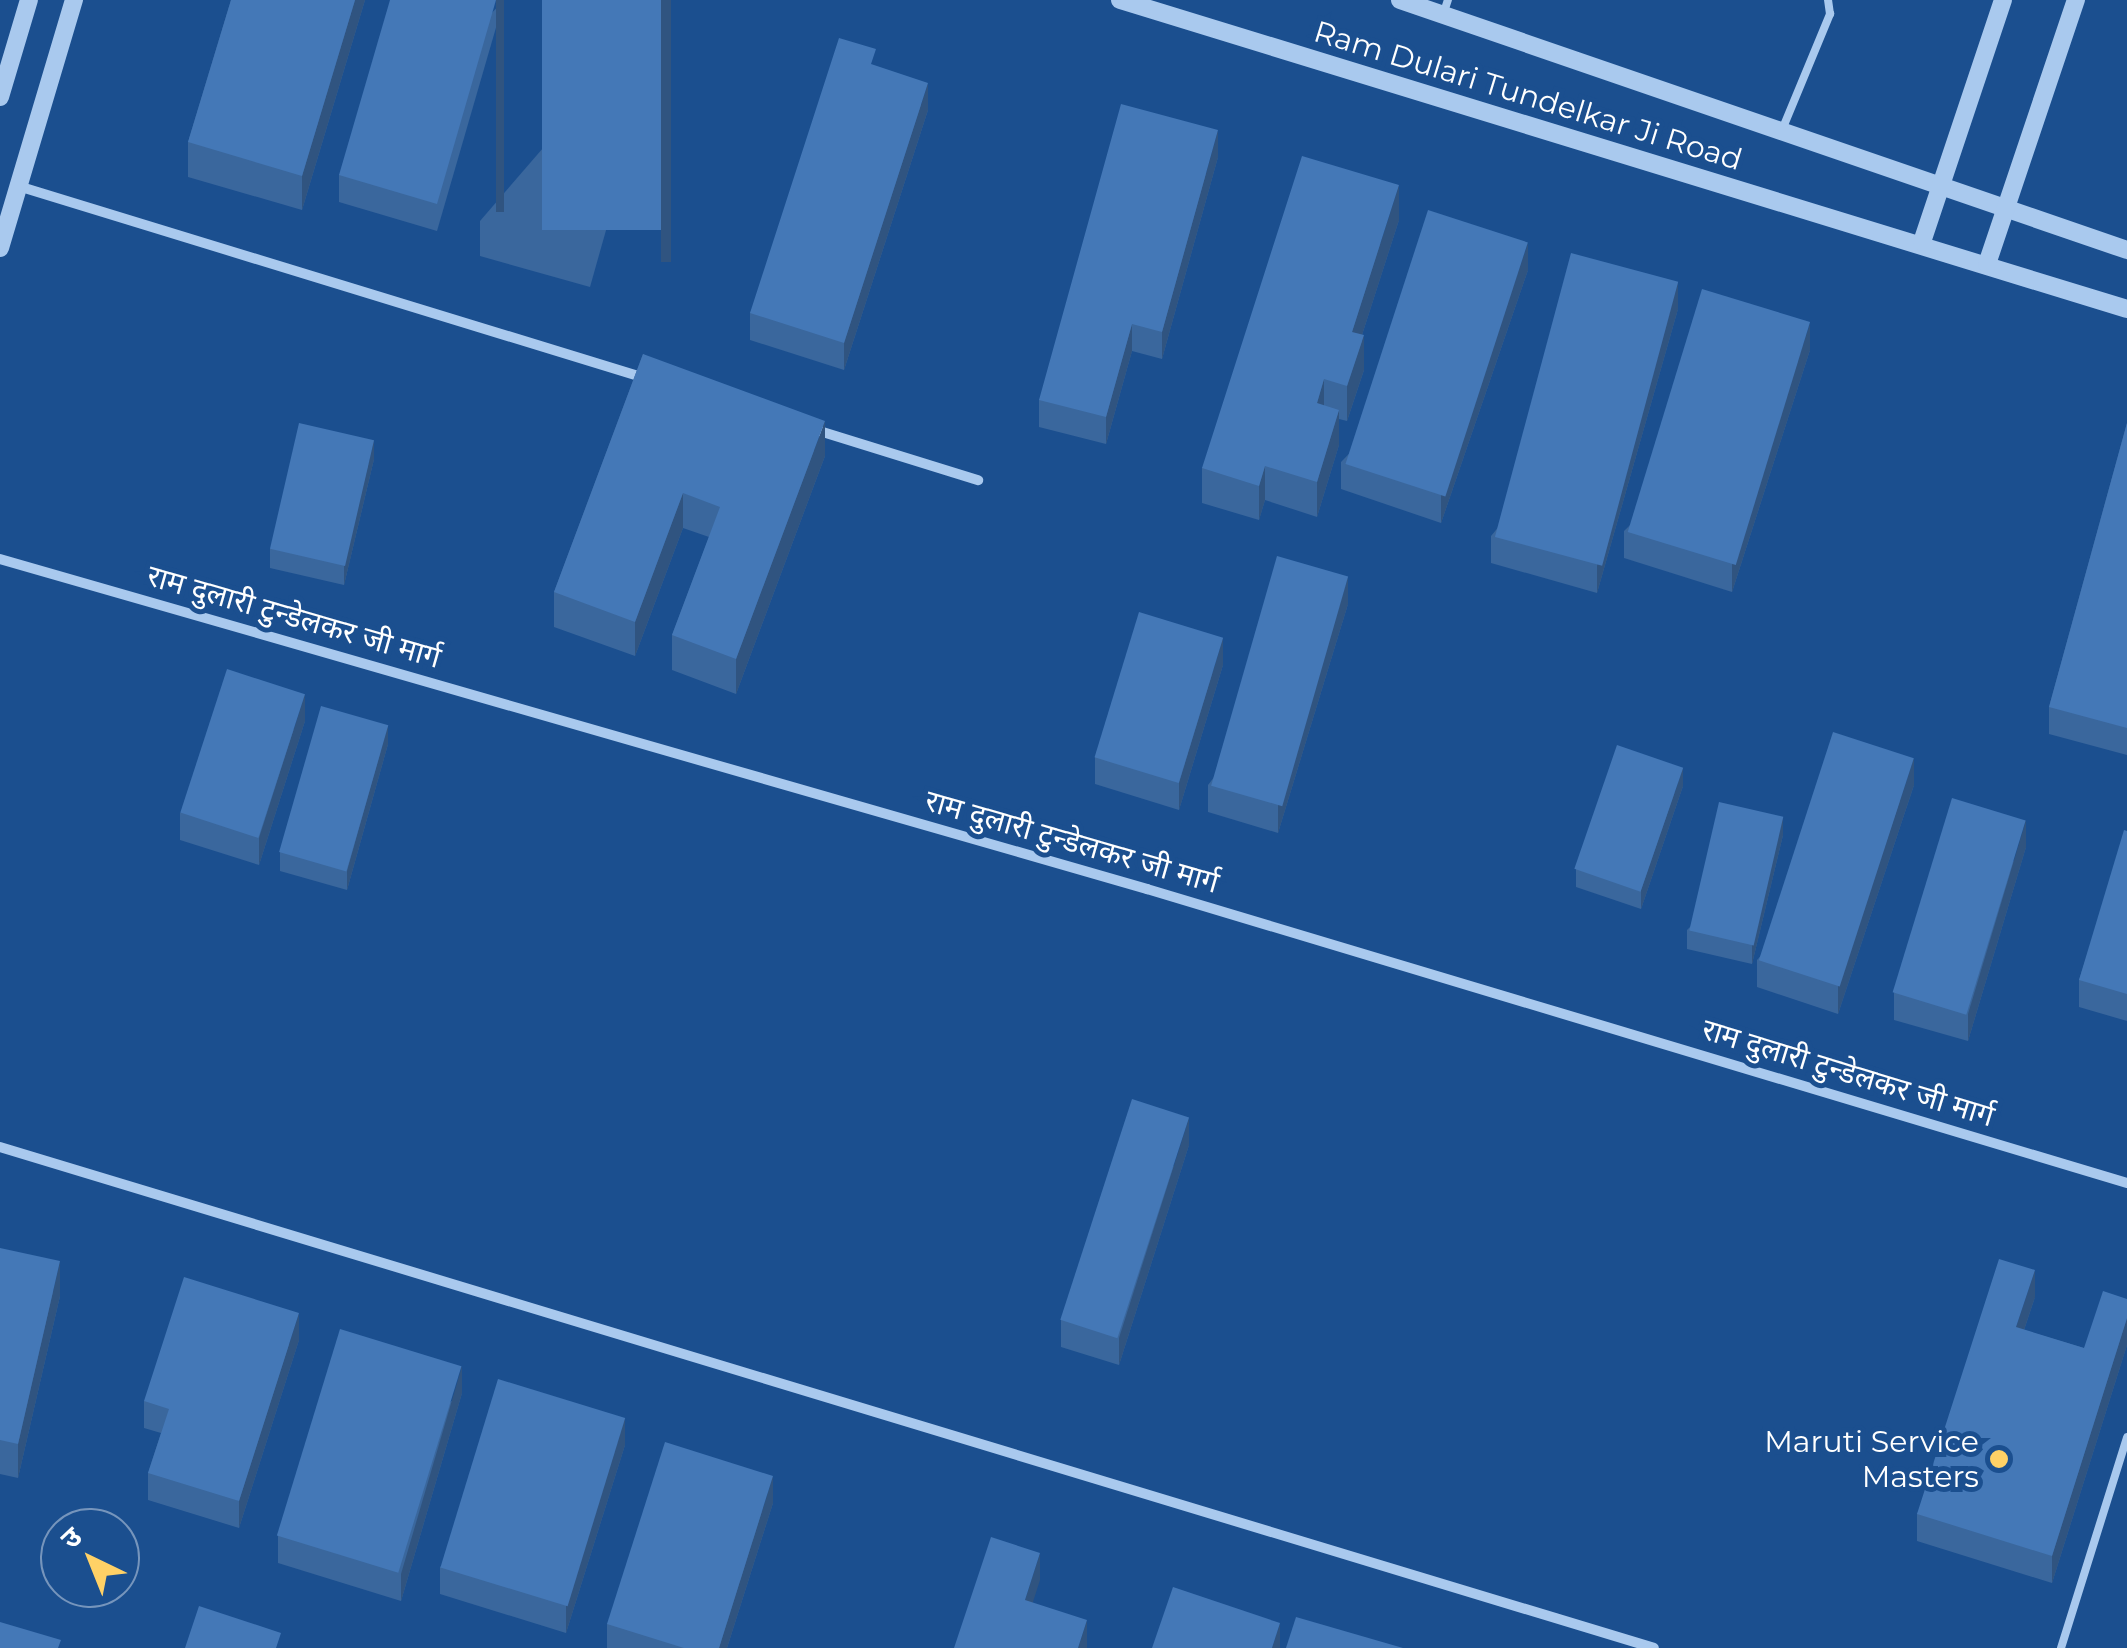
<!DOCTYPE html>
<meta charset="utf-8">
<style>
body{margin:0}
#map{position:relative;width:2127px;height:1648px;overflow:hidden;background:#1b4f8f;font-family:Montserrat,"Noto Sans Devanagari",sans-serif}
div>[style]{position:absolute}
.service>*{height:8px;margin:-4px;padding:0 4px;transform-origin:4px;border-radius:4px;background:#a9c9ee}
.minor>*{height:10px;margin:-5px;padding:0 5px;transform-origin:5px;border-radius:5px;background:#a9c9ee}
.tertiary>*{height:18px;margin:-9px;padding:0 9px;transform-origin:9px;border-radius:9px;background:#a9c9ee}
.wall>*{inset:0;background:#3a679d}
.shaded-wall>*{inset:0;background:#305480;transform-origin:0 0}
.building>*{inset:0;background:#4478b7;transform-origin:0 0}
.dots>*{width:28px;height:28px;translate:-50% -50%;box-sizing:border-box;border:5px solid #1b4f8f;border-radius:50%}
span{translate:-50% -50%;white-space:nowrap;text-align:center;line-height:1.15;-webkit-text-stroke:10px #1b4f8f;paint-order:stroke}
.street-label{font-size:30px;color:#fff}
.poi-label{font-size:30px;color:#fff}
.right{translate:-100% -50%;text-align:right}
.north{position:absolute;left:40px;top:1508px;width:100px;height:100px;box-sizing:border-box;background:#1b4f8f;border:2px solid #7695bc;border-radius:50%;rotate:317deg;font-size:28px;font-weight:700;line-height:40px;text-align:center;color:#fff}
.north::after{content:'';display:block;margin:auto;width:35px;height:45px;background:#ffd166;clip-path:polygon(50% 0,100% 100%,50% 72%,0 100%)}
</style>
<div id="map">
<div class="service">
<i style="left:1443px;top:15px;width:16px;rotate:-72deg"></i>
<i style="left:1782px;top:130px;width:126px;rotate:-67.5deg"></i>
<i style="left:1830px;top:14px;width:14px;rotate:-98deg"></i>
<i style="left:2061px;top:1648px;width:221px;rotate:-72.6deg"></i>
</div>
<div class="minor">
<i style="left:18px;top:186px;width:659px;rotate:17.03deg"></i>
<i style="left:813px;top:429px;width:173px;rotate:17.2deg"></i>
<i style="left:0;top:559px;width:1194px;rotate:16.05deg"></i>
<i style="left:1147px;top:889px;width:1023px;rotate:16.7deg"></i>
<i style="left:0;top:1147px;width:1728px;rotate:16.85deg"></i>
</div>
<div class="tertiary">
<i style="left:1120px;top:0;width:1053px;rotate:17.06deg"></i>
<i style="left:1400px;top:0;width:769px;rotate:18.98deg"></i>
<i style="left:0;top:97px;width:101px;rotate:-73.4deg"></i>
<i style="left:1922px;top:242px;width:255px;rotate:-71.5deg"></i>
<i style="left:0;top:248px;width:259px;rotate:-73.4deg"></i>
<i style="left:1987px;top:264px;width:279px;rotate:-71.4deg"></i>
</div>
<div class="wall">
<i style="clip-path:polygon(231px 0,365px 0,302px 210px,188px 177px,188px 142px)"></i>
<i style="clip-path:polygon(504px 0,437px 231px,339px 202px,339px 175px)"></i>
<i style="clip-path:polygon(671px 0,590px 287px,480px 256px,480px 221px)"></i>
<i style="clip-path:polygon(876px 66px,928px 110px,844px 370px,750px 340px,750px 313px)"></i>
<i style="clip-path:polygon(1218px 157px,1162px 359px,1132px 351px,1106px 444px,1039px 427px,1039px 400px)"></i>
<i style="clip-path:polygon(1399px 220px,1362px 335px,1364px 370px,1347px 421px,1339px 419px,1339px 445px,1317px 517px,1265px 500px,1259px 520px,1202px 503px,1202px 468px)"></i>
<i style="clip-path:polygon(1528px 270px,1441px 523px,1341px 489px,1341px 462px)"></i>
<i style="clip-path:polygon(1678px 309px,1597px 593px,1491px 563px,1491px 536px)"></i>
<i style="clip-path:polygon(1810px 350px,1732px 592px,1624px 558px,1624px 531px)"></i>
<i style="clip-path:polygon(643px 354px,825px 456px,736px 694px,672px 670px,672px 635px,709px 537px,683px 528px,635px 656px,554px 627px,554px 592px)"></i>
<i style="clip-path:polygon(2127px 423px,2127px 755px,2049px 734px,2049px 707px)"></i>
<i style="clip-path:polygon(374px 459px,344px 585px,270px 568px,270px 549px)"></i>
<i style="clip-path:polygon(1348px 604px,1278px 833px,1208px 812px,1208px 785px)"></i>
<i style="clip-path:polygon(1223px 665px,1179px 810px,1095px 784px,1095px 757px)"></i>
<i style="clip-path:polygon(305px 721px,259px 865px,180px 840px,180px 813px)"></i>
<i style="clip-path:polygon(388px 744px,347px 890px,280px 871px,280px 852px)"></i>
<i style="clip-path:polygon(1914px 785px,1838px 1014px,1757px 987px,1757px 960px)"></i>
<i style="clip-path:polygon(1683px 786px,1641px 909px,1576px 887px,1576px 869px)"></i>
<i style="clip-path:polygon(2127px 831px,2127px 1021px,2079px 1007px,2079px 980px)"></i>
<i style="clip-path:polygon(1783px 835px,1752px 964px,1687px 949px,1687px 930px)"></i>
<i style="clip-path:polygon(2026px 847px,1968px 1041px,1894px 1020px,1894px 993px)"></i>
<i style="clip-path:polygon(1189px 1145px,1119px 1365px,1061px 1347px,1061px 1320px)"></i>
<i style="clip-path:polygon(0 1248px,60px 1296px,18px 1478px,0 1474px)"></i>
<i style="clip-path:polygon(2035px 1297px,2024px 1330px,2084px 1348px,2127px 1299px,2127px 1345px,2052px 1583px,1917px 1541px,1917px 1514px)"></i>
<i style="clip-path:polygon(299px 1340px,239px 1528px,148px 1500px,148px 1473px,161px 1433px,144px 1428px,144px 1401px)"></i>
<i style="clip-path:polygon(462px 1393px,401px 1601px,278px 1563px,278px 1536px)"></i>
<i style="clip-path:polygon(625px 1445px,566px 1633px,440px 1594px,440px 1567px)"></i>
<i style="clip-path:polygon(773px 1503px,727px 1648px,607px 1648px,607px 1624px)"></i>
</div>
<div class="shaded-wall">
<i style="clip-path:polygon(355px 0,365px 0,302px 210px,302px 176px)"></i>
<i style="left:496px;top:0;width:8px;height:212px"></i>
<i style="left:661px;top:0;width:10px;height:262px"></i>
<i style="clip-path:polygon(928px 83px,928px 110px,844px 370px,844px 343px)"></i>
<i style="clip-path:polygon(1218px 130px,1218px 157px,1162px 359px,1162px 332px)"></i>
<i style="clip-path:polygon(1399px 185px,1399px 220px,1352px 366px,1352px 332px)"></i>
<i style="clip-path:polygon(1528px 243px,1528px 270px,1441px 523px,1441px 496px)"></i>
<i style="clip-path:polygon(1678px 282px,1678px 309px,1597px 593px,1597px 566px)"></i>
<i style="clip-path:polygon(1810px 323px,1810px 350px,1732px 592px,1732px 565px)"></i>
<i style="clip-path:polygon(1132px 324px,1132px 351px,1106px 444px,1106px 417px)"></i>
<i style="clip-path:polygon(1364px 335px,1364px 370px,1347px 421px,1347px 386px)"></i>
<i style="clip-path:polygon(1324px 379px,1324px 414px,1317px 403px)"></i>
<i style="clip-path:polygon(1339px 410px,1339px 445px,1317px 517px,1317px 482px)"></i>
<i style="clip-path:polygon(825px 421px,825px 456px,736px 694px,736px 659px)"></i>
<i style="clip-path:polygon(374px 440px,374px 459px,344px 585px,344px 566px)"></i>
<i style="clip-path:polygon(1265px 466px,1265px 500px,1259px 520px,1259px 486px)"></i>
<i style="clip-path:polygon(683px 493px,683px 528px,635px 656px,635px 622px)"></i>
<i style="clip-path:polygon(1348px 577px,1348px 604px,1278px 833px,1278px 806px)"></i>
<i style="clip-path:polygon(1223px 638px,1223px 665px,1179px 810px,1179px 783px)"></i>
<i style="clip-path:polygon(305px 694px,305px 721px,259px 865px,259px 838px)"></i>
<i style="clip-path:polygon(388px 725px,388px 744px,347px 890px,347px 871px)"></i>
<i style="clip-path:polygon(1914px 758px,1914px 785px,1838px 1014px,1838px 987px)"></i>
<i style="clip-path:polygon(1683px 768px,1683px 786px,1641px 909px,1641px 890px)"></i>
<i style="clip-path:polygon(1783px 817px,1783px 835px,1752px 964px,1752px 946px)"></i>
<i style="clip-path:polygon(2026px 820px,2026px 847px,1968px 1041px,1968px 1014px)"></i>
<i style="clip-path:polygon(1189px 1118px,1189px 1145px,1119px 1365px,1119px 1338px)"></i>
<i style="clip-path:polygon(60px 1261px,60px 1296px,18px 1478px,18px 1444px)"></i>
<i style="clip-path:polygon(2035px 1270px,2035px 1297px,2016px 1354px,2016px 1327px)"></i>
<i style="clip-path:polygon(299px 1313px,299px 1340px,239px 1528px,239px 1501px)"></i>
<i style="clip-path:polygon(2127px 1318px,2127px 1345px,2052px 1583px,2052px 1556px)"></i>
<i style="clip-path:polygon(462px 1366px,462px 1393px,401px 1601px,401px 1574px)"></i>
<i style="clip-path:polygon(625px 1418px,625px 1445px,566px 1633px,566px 1606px)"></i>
<i style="clip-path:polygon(773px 1476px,773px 1503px,727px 1648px,719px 1648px)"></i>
<i style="clip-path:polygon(1040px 1553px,1040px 1580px,1025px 1627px,1025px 1600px)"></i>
<i style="clip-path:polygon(1087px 1620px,1087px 1648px,1078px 1648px)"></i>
<i style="clip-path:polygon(1280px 1623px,1280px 1648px,1272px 1648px)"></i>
</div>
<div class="building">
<i style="clip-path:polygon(231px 0,355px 0,302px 176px,188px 142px)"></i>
<i style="clip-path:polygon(390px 0,496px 0,437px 204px,339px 175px)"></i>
<i style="left:542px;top:0;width:119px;height:230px"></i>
<i style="clip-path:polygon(839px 38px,876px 49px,871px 64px,928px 83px,844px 343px,750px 313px)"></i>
<i style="clip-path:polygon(1121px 104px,1218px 130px,1162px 332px,1132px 324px,1106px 417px,1039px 400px)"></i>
<i style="clip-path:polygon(1302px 156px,1399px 185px,1352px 332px,1364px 335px,1347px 386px,1324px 379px,1317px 403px,1339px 410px,1317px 482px,1265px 466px,1259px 486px,1202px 468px)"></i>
<i style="left:1428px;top:210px;width:105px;height:267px;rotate:18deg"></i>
<i style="left:1571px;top:253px;width:111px;height:294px;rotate:15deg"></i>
<i style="left:1702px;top:289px;width:113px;height:254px;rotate:17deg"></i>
<i style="clip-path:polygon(643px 354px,825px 421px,736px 659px,672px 635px,720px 507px,683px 493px,635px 622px,554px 592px)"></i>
<i style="left:299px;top:423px;width:77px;height:129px;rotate:13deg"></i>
<i style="clip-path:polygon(2127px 423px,2127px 728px,2049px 707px)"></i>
<i style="left:1277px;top:556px;width:74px;height:239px;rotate:16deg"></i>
<i style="left:1139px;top:612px;width:88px;height:152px;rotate:17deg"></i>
<i style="left:227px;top:669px;width:82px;height:151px;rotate:18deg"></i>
<i style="left:321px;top:706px;width:70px;height:152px;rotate:16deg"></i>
<i style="left:1833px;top:732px;width:85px;height:240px;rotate:18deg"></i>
<i style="left:1617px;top:745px;width:70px;height:131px;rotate:19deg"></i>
<i style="left:1952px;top:798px;width:77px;height:203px;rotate:17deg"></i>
<i style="left:1719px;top:802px;width:66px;height:132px;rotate:13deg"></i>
<i style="clip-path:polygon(2124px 830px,2127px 831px,2127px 994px,2079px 980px)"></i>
<i style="left:1132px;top:1099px;width:60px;height:232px;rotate:18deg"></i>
<i style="clip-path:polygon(0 1248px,60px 1261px,18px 1444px,0 1440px)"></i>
<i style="clip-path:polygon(1999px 1259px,2035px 1270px,2016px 1327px,2084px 1348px,2103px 1291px,2127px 1299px,2127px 1318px,2052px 1556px,1917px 1514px)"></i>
<i style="clip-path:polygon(184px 1277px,299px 1313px,239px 1501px,148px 1473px,169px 1409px,144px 1401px)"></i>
<i style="left:340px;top:1329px;width:127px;height:216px;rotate:17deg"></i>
<i style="left:498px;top:1379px;width:133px;height:197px;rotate:17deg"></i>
<i style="clip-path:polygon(665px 1442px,773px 1476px,719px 1648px,684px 1648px,607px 1624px)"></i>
<i style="clip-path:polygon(991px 1537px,1040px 1553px,1025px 1600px,1087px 1620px,1078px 1648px,954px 1648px)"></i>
<i style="clip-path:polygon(1173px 1587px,1280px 1623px,1272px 1648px,1152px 1648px)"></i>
<i style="clip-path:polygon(199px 1606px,281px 1633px,276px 1648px,185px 1648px)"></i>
<i style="clip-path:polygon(1296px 1617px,1403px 1648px,1286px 1648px)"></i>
<i style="clip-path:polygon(0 1622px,61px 1640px,58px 1648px,0 1648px)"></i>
</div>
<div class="dots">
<i style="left:1999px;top:1459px;background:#ffd166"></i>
</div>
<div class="street-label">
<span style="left:1528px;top:96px;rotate:17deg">Ram Dulari Tundelkar Ji Road</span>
<span style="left:294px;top:617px;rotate:16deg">राम दुलारी टुन्डेलकर जी मार्ग</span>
<span style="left:1072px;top:842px;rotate:16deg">राम दुलारी टुन्डेलकर जी मार्ग</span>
<span style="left:1848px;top:1073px;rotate:17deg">राम दुलारी टुन्डेलकर जी मार्ग</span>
</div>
<div class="poi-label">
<span class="right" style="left:1979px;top:1459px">Maruti Service<br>Masters</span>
</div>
<div class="north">उ</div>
</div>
